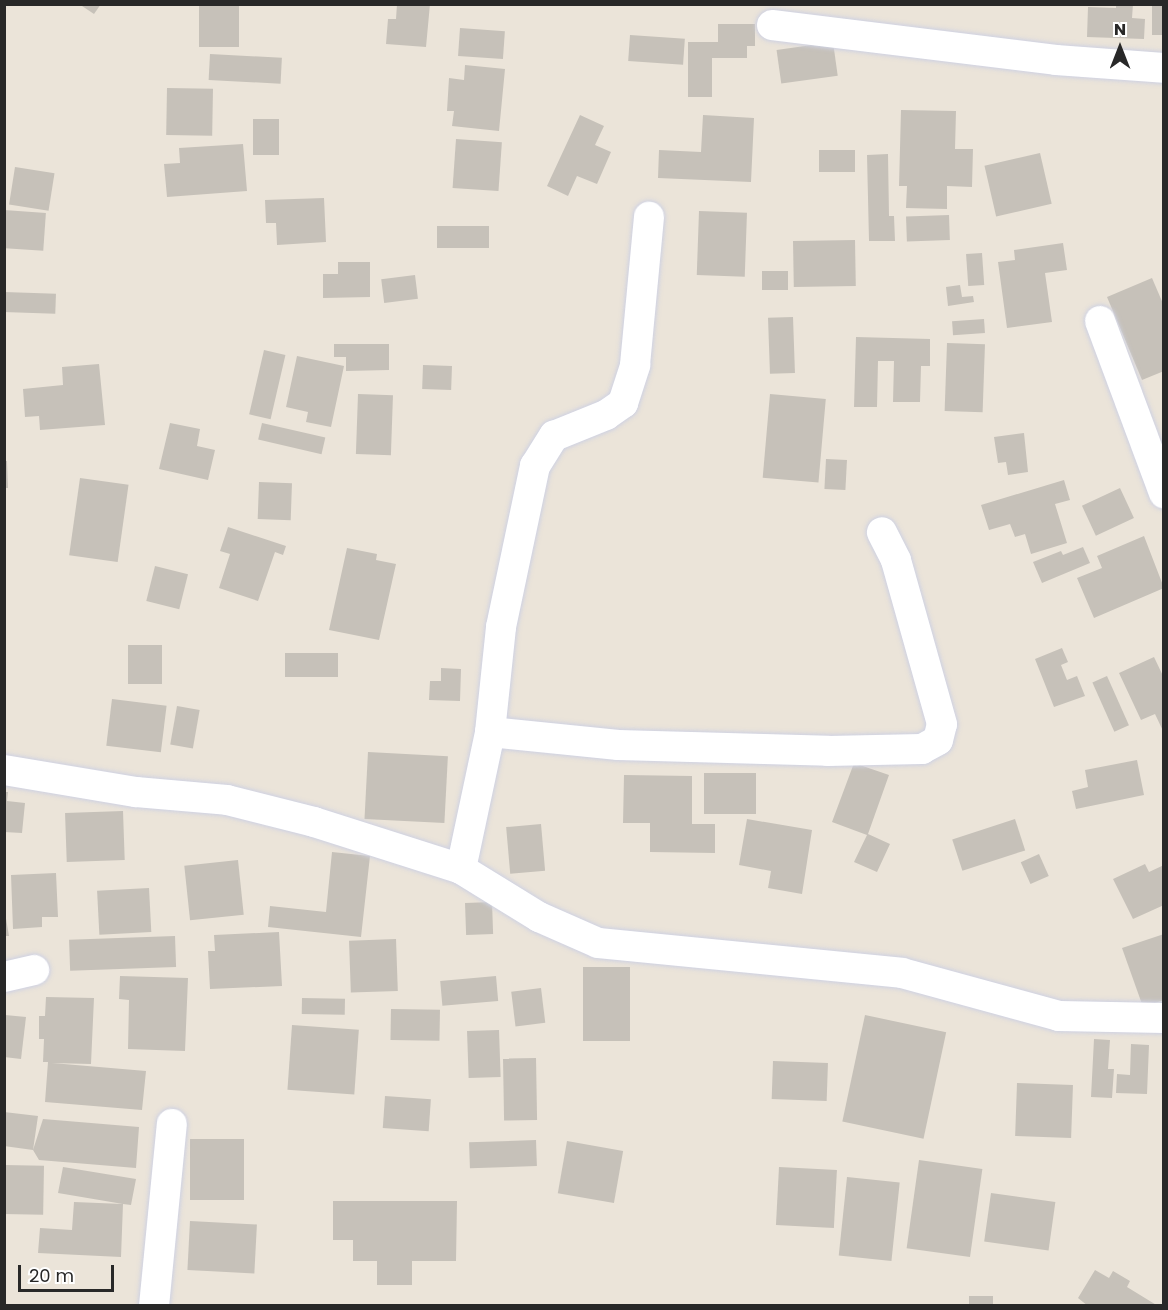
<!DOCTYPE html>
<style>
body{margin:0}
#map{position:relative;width:1168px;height:1310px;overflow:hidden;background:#ebe4d9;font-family:Poppins,sans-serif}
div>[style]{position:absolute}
.building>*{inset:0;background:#c6c1b9;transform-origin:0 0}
.roads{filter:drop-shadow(0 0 2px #ced1e2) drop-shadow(0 0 2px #ced1e2)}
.street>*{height:30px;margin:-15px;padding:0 15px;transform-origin:15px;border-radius:15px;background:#fff}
span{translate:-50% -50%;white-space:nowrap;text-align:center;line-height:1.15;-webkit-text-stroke:4.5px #fff;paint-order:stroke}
.frame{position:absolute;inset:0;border:6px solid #282828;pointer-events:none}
.north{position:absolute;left:1090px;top:18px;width:60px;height:60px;-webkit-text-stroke:4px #fff;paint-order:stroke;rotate:0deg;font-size:16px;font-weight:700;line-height:24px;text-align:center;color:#282828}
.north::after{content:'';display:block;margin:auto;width:21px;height:27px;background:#282828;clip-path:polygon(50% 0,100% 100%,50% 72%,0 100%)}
.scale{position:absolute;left:18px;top:1265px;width:96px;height:27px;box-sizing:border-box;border:3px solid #282828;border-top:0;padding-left:8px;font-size:18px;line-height:21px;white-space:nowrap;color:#282828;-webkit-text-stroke:4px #fff;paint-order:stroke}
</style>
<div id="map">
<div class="building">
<i style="clip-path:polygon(79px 4px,101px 4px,94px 14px)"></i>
<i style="left:199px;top:4px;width:40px;height:43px"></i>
<i style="clip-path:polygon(397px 4px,430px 4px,426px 47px,386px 44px,388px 19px,396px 19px)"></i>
<i style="clip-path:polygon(1116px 4px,1133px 4px,1132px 18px,1145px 19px,1144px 39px,1087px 37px,1088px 7px,1116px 8px)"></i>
<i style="left:1152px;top:5px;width:12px;height:30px"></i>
<i style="clip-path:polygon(718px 24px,755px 24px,755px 46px,747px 46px,747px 58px,712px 58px,712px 97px,688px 97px,688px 42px,718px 42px)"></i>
<i style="left:460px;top:28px;width:45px;height:28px;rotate:4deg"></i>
<i style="left:630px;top:35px;width:55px;height:26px;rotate:4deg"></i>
<i style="left:833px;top:42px;width:34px;height:57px;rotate:82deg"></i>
<i style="left:210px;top:54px;width:72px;height:26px;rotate:3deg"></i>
<i style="clip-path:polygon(465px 65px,505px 69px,499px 131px,452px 126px,454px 111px,447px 111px,449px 78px,464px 80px)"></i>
<i style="left:167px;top:88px;width:46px;height:47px;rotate:1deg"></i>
<i style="clip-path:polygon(901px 110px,956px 111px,955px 149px,973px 149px,972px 187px,947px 186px,947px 209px,906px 208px,907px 186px,899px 186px)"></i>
<i style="clip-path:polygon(580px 115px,604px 126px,595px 145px,611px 152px,597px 184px,577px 176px,568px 196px,547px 186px)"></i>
<i style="clip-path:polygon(703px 115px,754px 118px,751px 182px,658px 178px,659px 150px,701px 152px)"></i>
<i style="left:253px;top:119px;width:26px;height:36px"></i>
<i style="left:456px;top:139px;width:46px;height:49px;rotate:4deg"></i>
<i style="clip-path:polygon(243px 144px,247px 191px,167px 197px,164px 164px,180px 163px,179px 148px)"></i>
<i style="left:855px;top:150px;width:22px;height:36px;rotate:90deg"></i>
<i style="left:1040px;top:153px;width:52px;height:57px;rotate:77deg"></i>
<i style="clip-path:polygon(888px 154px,889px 216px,894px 216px,895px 241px,869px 241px,867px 155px)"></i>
<i style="left:15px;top:167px;width:40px;height:38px;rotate:9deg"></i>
<i style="clip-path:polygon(324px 198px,326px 242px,277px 245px,276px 223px,266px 223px,265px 200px)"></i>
<i style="left:4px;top:210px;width:42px;height:38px;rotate:4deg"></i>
<i style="left:699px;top:211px;width:48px;height:64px;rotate:2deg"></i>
<i style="left:949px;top:215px;width:25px;height:43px;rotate:88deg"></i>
<i style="left:489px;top:226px;width:22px;height:52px;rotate:90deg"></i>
<i style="left:855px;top:240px;width:46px;height:62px;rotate:89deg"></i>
<i style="clip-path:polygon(1063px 243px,1067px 270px,1045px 273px,1052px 322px,1007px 328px,998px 262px,1015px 260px,1014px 250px)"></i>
<i style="left:982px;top:253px;width:32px;height:16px;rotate:86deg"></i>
<i style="clip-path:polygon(338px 262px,370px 262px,370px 297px,323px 298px,323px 274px,338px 274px)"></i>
<i style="left:762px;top:271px;width:26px;height:19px"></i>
<i style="left:415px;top:275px;width:24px;height:34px;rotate:83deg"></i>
<i style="clip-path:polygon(1152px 278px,1164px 306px,1164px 371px,1142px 380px,1107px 297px)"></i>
<i style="clip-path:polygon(960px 285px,962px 297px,973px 296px,974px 302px,948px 306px,946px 287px)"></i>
<i style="left:4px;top:292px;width:52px;height:20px;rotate:2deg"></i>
<i style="left:793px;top:317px;width:56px;height:25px;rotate:88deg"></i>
<i style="left:984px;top:319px;width:14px;height:32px;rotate:86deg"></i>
<i style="clip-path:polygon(856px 337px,930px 339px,930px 366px,921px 366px,920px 402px,893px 402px,894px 361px,878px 361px,877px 407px,854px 407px)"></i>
<i style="left:947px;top:343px;width:38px;height:68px;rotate:2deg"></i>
<i style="clip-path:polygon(334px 344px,389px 344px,389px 370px,346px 371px,346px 357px,334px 357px)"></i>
<i style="left:264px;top:350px;width:22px;height:66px;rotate:13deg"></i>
<i style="clip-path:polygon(297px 356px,344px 366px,331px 427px,306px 422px,308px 412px,286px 407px)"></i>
<i style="clip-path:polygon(99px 364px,105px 425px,40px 430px,39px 416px,25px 417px,23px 389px,63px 385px,62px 367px)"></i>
<i style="left:423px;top:365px;width:29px;height:24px;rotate:2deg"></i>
<i style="left:358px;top:394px;width:35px;height:60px;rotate:2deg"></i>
<i style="left:770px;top:394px;width:56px;height:84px;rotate:5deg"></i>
<i style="clip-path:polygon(170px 423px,200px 429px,197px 446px,215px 450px,208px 480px,159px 469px)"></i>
<i style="left:262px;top:423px;width:65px;height:17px;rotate:13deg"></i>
<i style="clip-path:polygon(1024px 433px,1028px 472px,1008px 475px,1006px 462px,998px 463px,994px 437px)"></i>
<i style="left:826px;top:459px;width:21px;height:30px;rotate:3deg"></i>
<i style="clip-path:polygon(4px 461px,7px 461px,8px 488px,4px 488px)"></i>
<i style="left:80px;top:478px;width:49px;height:78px;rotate:8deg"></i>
<i style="clip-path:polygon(1064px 480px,1070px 500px,1055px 504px,1067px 543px,1031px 554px,1025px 534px,1015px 537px,1010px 524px,989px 530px,981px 505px)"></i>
<i style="left:259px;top:482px;width:33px;height:37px;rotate:2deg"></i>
<i style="left:1120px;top:488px;width:33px;height:42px;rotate:65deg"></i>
<i style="clip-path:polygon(228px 527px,286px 546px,283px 555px,275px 552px,258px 601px,219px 588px,230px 554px,220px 551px)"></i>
<i style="clip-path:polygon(1144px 536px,1164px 588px,1094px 618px,1077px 578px,1102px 568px,1097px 556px)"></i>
<i style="clip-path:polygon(1083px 547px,1090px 563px,1042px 583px,1033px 562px,1061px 551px,1063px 555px)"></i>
<i style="clip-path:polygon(347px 548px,377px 554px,376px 560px,396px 564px,379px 640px,329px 630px)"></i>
<i style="left:155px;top:566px;width:34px;height:36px;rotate:14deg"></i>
<i style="left:128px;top:645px;width:34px;height:39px"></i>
<i style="clip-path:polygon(1062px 648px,1068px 662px,1061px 665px,1067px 680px,1077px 676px,1085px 696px,1054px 707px,1035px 659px)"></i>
<i style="left:285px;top:653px;width:53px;height:24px"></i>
<i style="clip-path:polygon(1154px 657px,1164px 678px,1164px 733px,1155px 714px,1141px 720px,1119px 673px)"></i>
<i style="clip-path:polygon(441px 668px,461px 669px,460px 701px,429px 700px,430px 681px,441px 681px)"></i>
<i style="left:1107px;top:676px;width:54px;height:16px;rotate:66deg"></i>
<i style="left:112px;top:699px;width:55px;height:47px;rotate:7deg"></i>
<i style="left:177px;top:706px;width:23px;height:39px;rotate:10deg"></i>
<i style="left:368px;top:752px;width:80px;height:67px;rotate:3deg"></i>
<i style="clip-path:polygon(1137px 760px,1144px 795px,1076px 809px,1072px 791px,1088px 787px,1085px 770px)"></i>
<i style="clip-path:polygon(854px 763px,889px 775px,868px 834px,890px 844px,877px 872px,854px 862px,867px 835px,832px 822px)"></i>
<i style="left:704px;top:773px;width:52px;height:41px"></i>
<i style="clip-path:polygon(624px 775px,692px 776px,692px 824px,715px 824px,715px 853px,650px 852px,650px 823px,623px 823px)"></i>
<i style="clip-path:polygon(4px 792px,8px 792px,7px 801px,25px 803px,22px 833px,4px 832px)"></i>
<i style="left:123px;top:811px;width:49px;height:58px;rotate:88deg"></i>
<i style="clip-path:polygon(747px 819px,812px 830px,802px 894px,768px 888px,771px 871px,739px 865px)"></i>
<i style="left:1015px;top:819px;width:33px;height:66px;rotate:72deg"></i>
<i style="left:541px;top:824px;width:47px;height:35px;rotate:85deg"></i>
<i style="clip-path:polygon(332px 852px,370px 856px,361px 937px,268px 927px,270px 906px,326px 912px)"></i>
<i style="left:1039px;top:854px;width:24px;height:20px;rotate:66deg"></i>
<i style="left:238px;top:860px;width:55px;height:54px;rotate:84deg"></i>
<i style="clip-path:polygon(1145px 864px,1149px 872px,1164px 865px,1164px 905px,1133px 919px,1113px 879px)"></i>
<i style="clip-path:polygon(56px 873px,58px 917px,42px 917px,42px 927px,13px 929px,11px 875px)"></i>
<i style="left:149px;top:888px;width:44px;height:52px;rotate:87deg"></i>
<i style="left:492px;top:902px;width:32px;height:27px;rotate:88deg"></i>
<i style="clip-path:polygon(4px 907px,9px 936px,4px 936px)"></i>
<i style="clip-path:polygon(279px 932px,282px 986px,210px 989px,208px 951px,215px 951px,214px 935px)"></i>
<i style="clip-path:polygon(1164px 934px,1164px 1000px,1143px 1007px,1122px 948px)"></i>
<i style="left:175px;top:936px;width:31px;height:106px;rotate:88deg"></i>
<i style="left:396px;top:939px;width:52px;height:47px;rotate:88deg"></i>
<i style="left:583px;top:967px;width:47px;height:74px"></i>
<i style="clip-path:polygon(120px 976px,188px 978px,185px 1051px,128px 1049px,129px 1000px,119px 999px)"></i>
<i style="left:496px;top:976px;width:25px;height:56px;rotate:85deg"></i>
<i style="left:541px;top:988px;width:35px;height:30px;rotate:83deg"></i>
<i style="clip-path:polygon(46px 997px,94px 998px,91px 1064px,52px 1063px,146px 1071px,142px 1110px,45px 1102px,48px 1062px,43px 1062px,44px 1039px,39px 1039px,39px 1016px,45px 1016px)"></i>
<i style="left:302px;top:998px;width:43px;height:16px;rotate:1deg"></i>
<i style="left:391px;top:1009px;width:49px;height:31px;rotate:1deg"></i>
<i style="clip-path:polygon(5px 1015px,26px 1017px,21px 1059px,4px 1057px)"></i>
<i style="left:865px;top:1015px;width:83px;height:109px;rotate:12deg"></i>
<i style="left:292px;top:1025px;width:67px;height:65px;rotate:4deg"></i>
<i style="left:499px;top:1030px;width:47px;height:32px;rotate:88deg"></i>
<i style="clip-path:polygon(1094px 1039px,1110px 1040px,1108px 1069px,1114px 1069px,1112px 1098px,1091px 1097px)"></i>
<i style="clip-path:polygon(1131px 1044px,1149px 1045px,1147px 1094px,1116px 1093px,1117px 1074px,1130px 1075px)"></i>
<i style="left:536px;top:1058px;width:62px;height:33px;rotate:89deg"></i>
<i style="left:773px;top:1061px;width:55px;height:38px;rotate:2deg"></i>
<i style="left:1017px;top:1083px;width:56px;height:53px;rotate:2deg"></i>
<i style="left:385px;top:1096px;width:46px;height:32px;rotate:4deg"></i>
<i style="clip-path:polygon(4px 1112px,38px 1116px,33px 1150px,43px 1119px,139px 1127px,136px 1168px,39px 1160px,33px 1150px,4px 1146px)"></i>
<i style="left:190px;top:1139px;width:54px;height:61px"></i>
<i style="left:536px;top:1140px;width:26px;height:67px;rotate:88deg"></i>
<i style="left:567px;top:1141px;width:57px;height:53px;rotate:10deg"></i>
<i style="left:919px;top:1160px;width:64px;height:89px;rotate:8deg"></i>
<i style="left:4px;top:1165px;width:40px;height:49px;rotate:1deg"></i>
<i style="clip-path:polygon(63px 1167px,136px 1179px,131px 1205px,123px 1204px,121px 1257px,38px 1253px,40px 1228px,72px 1230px,74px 1202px,123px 1204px,58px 1193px)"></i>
<i style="left:779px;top:1167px;width:58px;height:58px;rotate:3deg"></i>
<i style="left:847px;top:1177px;width:53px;height:79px;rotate:6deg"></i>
<i style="left:991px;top:1193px;width:65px;height:49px;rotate:8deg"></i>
<i style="clip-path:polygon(333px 1201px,457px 1201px,456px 1261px,412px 1261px,412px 1285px,377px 1285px,377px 1261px,353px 1261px,353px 1240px,333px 1240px)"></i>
<i style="left:190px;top:1221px;width:67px;height:49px;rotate:3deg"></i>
<i style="clip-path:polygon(1095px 1270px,1109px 1278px,1113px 1271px,1130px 1281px,1127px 1287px,1158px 1306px,1088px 1306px,1078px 1298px)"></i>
<i style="left:969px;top:1296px;width:24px;height:10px"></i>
</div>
<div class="roads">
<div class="street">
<i style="left:772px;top:25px;width:286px;rotate:7deg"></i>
<i style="left:1056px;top:60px;width:108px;rotate:4.2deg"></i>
<i style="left:1100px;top:321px;width:184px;rotate:69.6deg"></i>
<i style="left:490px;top:732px;width:129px;rotate:5.8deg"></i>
<i style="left:618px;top:745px;width:210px;rotate:1.6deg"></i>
<i style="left:828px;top:751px;width:94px;rotate:-1.2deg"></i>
<i style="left:922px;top:749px;width:18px;rotate:-29deg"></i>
<i style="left:938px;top:740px;width:16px;rotate:-76deg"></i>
<i style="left:942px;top:724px;width:170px;rotate:-105.7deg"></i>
<i style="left:896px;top:560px;width:31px;rotate:-117deg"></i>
<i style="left:4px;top:770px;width:134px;rotate:9.5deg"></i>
<i style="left:136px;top:792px;width:91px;rotate:5deg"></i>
<i style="left:227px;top:800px;width:90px;rotate:14.2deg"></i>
<i style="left:314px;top:822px;width:154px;rotate:17.7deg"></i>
<i style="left:461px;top:869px;width:92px;rotate:31.6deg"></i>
<i style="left:539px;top:917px;width:64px;rotate:23.8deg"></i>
<i style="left:598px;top:943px;width:305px;rotate:5.6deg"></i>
<i style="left:902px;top:973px;width:163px;rotate:15.3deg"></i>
<i style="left:1059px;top:1016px;width:105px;rotate:1.1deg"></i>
<i style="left:461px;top:869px;width:140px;rotate:-78deg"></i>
<i style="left:490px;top:732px;width:106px;rotate:-84deg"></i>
<i style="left:501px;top:627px;width:165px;rotate:-78.1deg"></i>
<i style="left:535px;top:466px;width:36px;rotate:-58deg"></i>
<i style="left:554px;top:436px;width:56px;rotate:-22deg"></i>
<i style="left:606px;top:415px;width:21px;rotate:-35deg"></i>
<i style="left:623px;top:403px;width:40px;rotate:-72deg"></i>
<i style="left:635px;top:365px;width:149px;rotate:-84.6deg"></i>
<i style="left:4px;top:977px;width:31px;rotate:-13deg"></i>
<i style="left:154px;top:1306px;width:183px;rotate:-84.4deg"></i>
</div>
</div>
<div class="frame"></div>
<div class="north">N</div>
<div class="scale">20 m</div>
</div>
